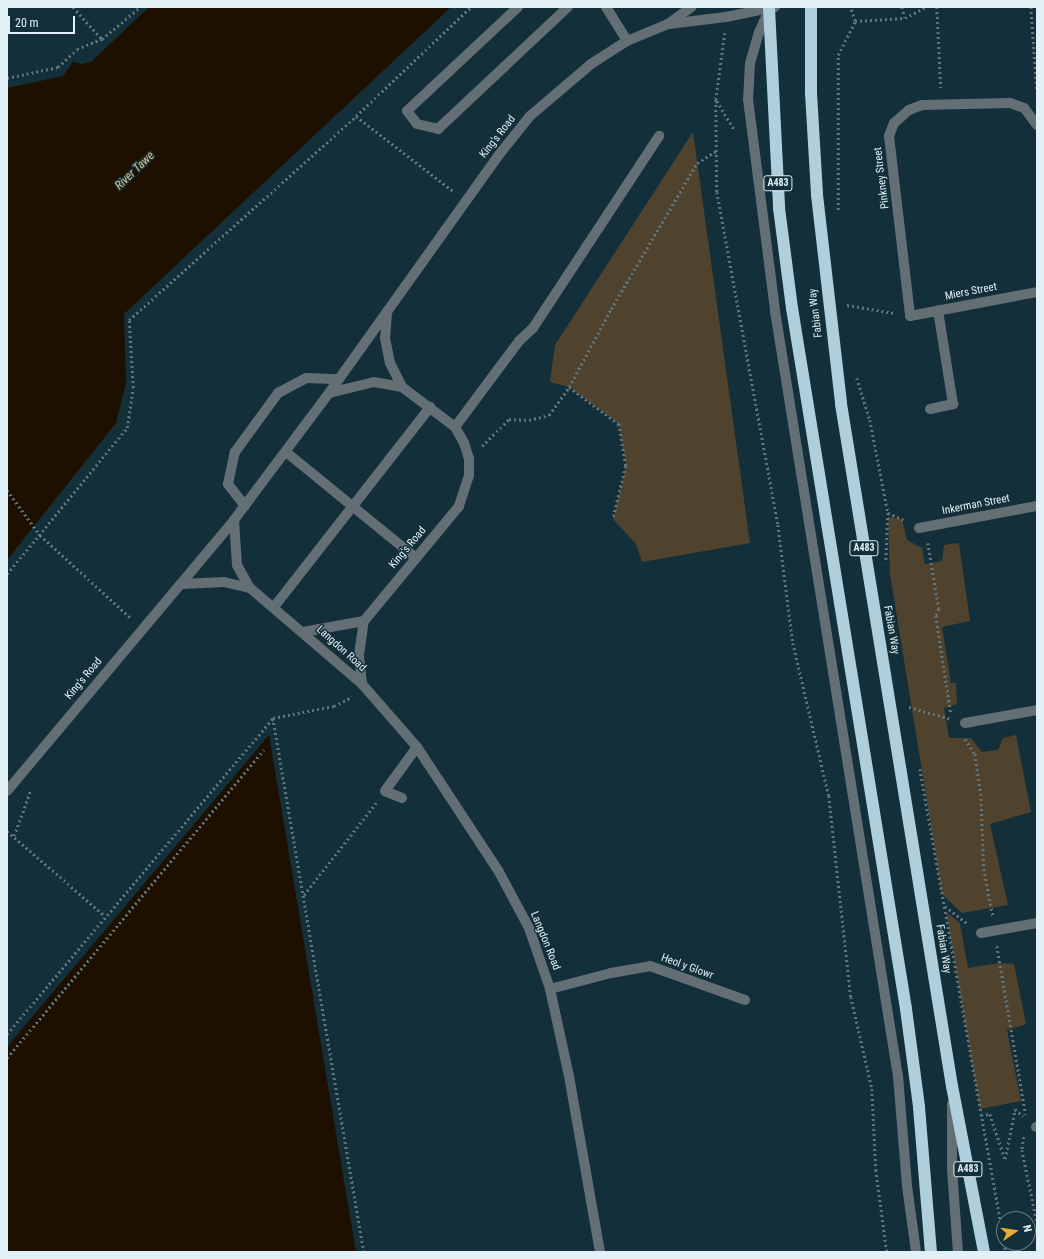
<!DOCTYPE html>
<style>
body{margin:0}
#map{position:relative;width:1044px;height:1259px;overflow:hidden;background:#132f39;font-family:"Roboto Condensed",sans-serif}
div>[style]{position:absolute}
.green>*{inset:0;background:#50432e}
.water>*{inset:0;background:#1e1000}
.path>*{height:2.5px;margin-top:-1.25px;transform-origin:0;background:repeating-linear-gradient(90deg,#5f767f 0 2px,transparent 0 5px)}
.minor>*{height:10px;margin:-5px;padding:0 5px;transform-origin:5px;border-radius:5px;background:#636f75}
.highway>*{height:12px;margin:-6px;padding:0 6px;transform-origin:6px;border-radius:6px;background:#b0cfdc}
span{translate:-50% -50%;white-space:nowrap;text-align:center;line-height:1.15;-webkit-text-stroke:3px #132f39;paint-order:stroke}
.shield-label span{padding:1px 3px;background:#132f39;border:1px solid;border-radius:3px;-webkit-text-stroke-width:0}
.shield-label{font-size:10px;color:#e1f1f7;font-weight:700}
.street-label{font-size:11px;color:#e1f1f7}
.water-label{font-size:12px;color:#e2be85;font-style:italic}
.frame{position:absolute;inset:0;border:8px solid #e1f1f7;pointer-events:none}
.north{position:absolute;left:996px;top:1211px;width:40px;height:40px;box-sizing:border-box;background:#132f39;border:1px solid #657d85;border-radius:50%;rotate:77deg;font-size:11px;font-weight:700;line-height:16px;text-align:center;color:#e1f1f7}
.north::after{content:'';display:block;margin:auto;width:14px;height:18px;background:#e9ab37;clip-path:polygon(50% 0,100% 100%,50% 72%,0 100%)}
.scale{position:absolute;left:8px;top:16px;width:67px;height:18px;box-sizing:border-box;border:2px solid #e1f1f7;border-top:0;padding-left:5px;font-size:12px;line-height:14px;white-space:nowrap;color:#e1f1f7;-webkit-text-stroke:3px #132f39;paint-order:stroke}
</style>
<div id="map">
<div class="green">
<i style="clip-path:polygon(693px 132px,750px 543px,642px 562px,636px 544px,613px 519px,626px 466px,619px 424px,569px 387px,550px 382px,555px 345px)"></i>
<i style="clip-path:polygon(888px 517px,902px 519px,907px 540px,922px 548px,925px 564px,942px 561px,944px 545px,959px 543px,970px 621px,942px 627px,951px 683px,956px 683px,957px 704px,944px 708px,949px 738px,971px 738px,982px 752px,998px 750px,1003px 738px,1016px 735px,1031px 812px,990px 824px,1008px 905px,962px 913px,942px 894px,890px 574px)"></i>
<i style="clip-path:polygon(946px 912px,960px 923px,968px 968px,999px 963px,1014px 964px,1026px 1024px,1007px 1030px,1021px 1101px,980px 1109px)"></i>
</div>
<div class="water">
<i style="clip-path:polygon(149px 7px,451px 7px,124px 314px,126px 383px,116px 423px,7px 560px,7px 88px,63px 76px,73px 62px,82px 64px,91px 62px)"></i>
<i style="clip-path:polygon(269px 735px,356px 1252px,7px 1252px,7px 1047px)"></i>
</div>
<div class="path">
<i style="left:73px;top:7px;width:43px;rotate:47.8deg"></i>
<i style="left:902px;top:7px;width:11px;rotate:75deg"></i>
<i style="left:937px;top:7px;width:81px;rotate:87.2deg"></i>
<i style="left:1031px;top:7px;width:84px;rotate:85.9deg"></i>
<i style="left:855px;top:21px;width:50px;rotate:-3.4deg"></i>
<i style="left:905px;top:18px;width:24px;rotate:-28deg"></i>
<i style="left:725px;top:33px;width:68px;rotate:97.7deg"></i>
<i style="left:716px;top:100px;width:92px;rotate:89.4deg"></i>
<i style="left:717px;top:192px;width:339px;rotate:79.6deg"></i>
<i style="left:778px;top:525px;width:119px;rotate:82.8deg"></i>
<i style="left:793px;top:643px;width:157px;rotate:76.8deg"></i>
<i style="left:829px;top:796px;width:202px;rotate:83.8deg"></i>
<i style="left:851px;top:997px;width:94px;rotate:77.1deg"></i>
<i style="left:872px;top:1089px;width:81px;rotate:87.2deg"></i>
<i style="left:876px;top:1170px;width:83px;rotate:82.4deg"></i>
<i style="left:7px;top:78px;width:52px;rotate:-12.2deg"></i>
<i style="left:58px;top:67px;width:26px;rotate:-43deg"></i>
<i style="left:77px;top:49px;width:27px;rotate:-22deg"></i>
<i style="left:102px;top:39px;width:50px;rotate:-40.1deg"></i>
<i style="left:717px;top:101px;width:33px;rotate:59deg"></i>
<i style="left:356px;top:116px;width:123px;rotate:37.7deg"></i>
<i style="left:838px;top:210px;width:155px;rotate:-90deg"></i>
<i style="left:838px;top:55px;width:38px;rotate:-63deg"></i>
<i style="left:855px;top:21px;width:15px;rotate:-110deg"></i>
<i style="left:847px;top:305px;width:48px;rotate:9.7deg"></i>
<i style="left:857px;top:378px;width:44px;rotate:72.8deg"></i>
<i style="left:870px;top:420px;width:95px;rotate:79deg"></i>
<i style="left:888px;top:513px;width:50px;rotate:92.3deg"></i>
<i style="left:569px;top:387px;width:89px;rotate:-61.7deg"></i>
<i style="left:611px;top:309px;width:169px;rotate:-59.5deg"></i>
<i style="left:697px;top:163px;width:22px;rotate:-32deg"></i>
<i style="left:482px;top:446px;width:38px;rotate:-45deg"></i>
<i style="left:509px;top:419px;width:20px;rotate:3deg"></i>
<i style="left:529px;top:420px;width:21px;rotate:-14deg"></i>
<i style="left:549px;top:415px;width:34px;rotate:-54deg"></i>
<i style="left:569px;top:387px;width:62px;rotate:36.5deg"></i>
<i style="left:619px;top:424px;width:43px;rotate:80.5deg"></i>
<i style="left:626px;top:466px;width:55px;rotate:103.8deg"></i>
<i style="left:7px;top:490px;width:56px;rotate:53.7deg"></i>
<i style="left:40px;top:535px;width:123px;rotate:42.4deg"></i>
<i style="left:888px;top:513px;width:17px;rotate:24deg"></i>
<i style="left:928px;top:543px;width:67px;rotate:80.5deg"></i>
<i style="left:939px;top:609px;width:8px;rotate:113deg"></i>
<i style="left:936px;top:616px;width:99px;rotate:81.3deg"></i>
<i style="left:7px;top:574px;width:189px;rotate:-50.6deg"></i>
<i style="left:127px;top:428px;width:40px;rotate:-81.5deg"></i>
<i style="left:133px;top:388px;width:68px;rotate:-93.4deg"></i>
<i style="left:129px;top:320px;width:305px;rotate:-41.9deg"></i>
<i style="left:356px;top:116px;width:158px;rotate:-43.5deg"></i>
<i style="left:909px;top:707px;width:44px;rotate:15.9deg"></i>
<i style="left:273px;top:718px;width:542px;rotate:80.33deg"></i>
<i style="left:965px;top:739px;width:18px;rotate:56deg"></i>
<i style="left:975px;top:754px;width:40px;rotate:81.5deg"></i>
<i style="left:981px;top:794px;width:75px;rotate:87.7deg"></i>
<i style="left:984px;top:869px;width:48px;rotate:79.2deg"></i>
<i style="left:920px;top:769px;width:479px;rotate:79.9deg"></i>
<i style="left:7px;top:831px;width:130px;rotate:40.9deg"></i>
<i style="left:14px;top:836px;width:50px;rotate:-70.1deg"></i>
<i style="left:304px;top:895px;width:117px;rotate:-52deg"></i>
<i style="left:945px;top:906px;width:29px;rotate:38deg"></i>
<i style="left:997px;top:946px;width:171px;rotate:80.3deg"></i>
<i style="left:7px;top:1034px;width:413px;rotate:-49.9deg"></i>
<i style="left:273px;top:718px;width:62px;rotate:-11.1deg"></i>
<i style="left:334px;top:706px;width:20px;rotate:-27deg"></i>
<i style="left:7px;top:1058px;width:401px;rotate:-50.2deg"></i>
<i style="left:981px;top:1115px;width:9px;rotate:-6deg"></i>
<i style="left:990px;top:1114px;width:47px;rotate:71.6deg"></i>
<i style="left:1005px;top:1159px;width:51px;rotate:-78.7deg"></i>
<i style="left:1015px;top:1109px;width:11px;rotate:41deg"></i>
<i style="left:1024px;top:1137px;width:13px;rotate:99deg"></i>
<i style="left:1022px;top:1150px;width:74px;rotate:78.2deg"></i>
<i style="left:1004px;top:1243px;width:9px;rotate:77deg"></i>
</div>
<div class="minor">
<i style="left:518px;top:7px;width:152px;rotate:136.9deg"></i>
<i style="left:407px;top:111px;width:16px;rotate:52deg"></i>
<i style="left:417px;top:124px;width:22px;rotate:13deg"></i>
<i style="left:438px;top:129px;width:178px;rotate:-43.2deg"></i>
<i style="left:606px;top:7px;width:40px;rotate:58deg"></i>
<i style="left:769px;top:10px;width:24px;rotate:114deg"></i>
<i style="left:759px;top:32px;width:32px;rotate:106deg"></i>
<i style="left:750px;top:63px;width:36px;rotate:93deg"></i>
<i style="left:748px;top:99px;width:214px;rotate:82.7deg"></i>
<i style="left:775px;top:311px;width:775px;rotate:80.87deg"></i>
<i style="left:898px;top:1076px;width:110px;rotate:85.3deg"></i>
<i style="left:907px;top:1186px;width:67px;rotate:82.2deg"></i>
<i style="left:669px;top:24px;width:57px;rotate:-7deg"></i>
<i style="left:726px;top:17px;width:50px;rotate:-11.5deg"></i>
<i style="left:1037px;top:125px;width:21px;rotate:-127deg"></i>
<i style="left:1024px;top:108px;width:15px;rotate:-160deg"></i>
<i style="left:1010px;top:103px;width:88px;rotate:178.7deg"></i>
<i style="left:922px;top:105px;width:14px;rotate:159deg"></i>
<i style="left:909px;top:110px;width:20px;rotate:139deg"></i>
<i style="left:894px;top:123px;width:14px;rotate:111deg"></i>
<i style="left:889px;top:136px;width:181px;rotate:83.3deg"></i>
<i style="left:910px;top:316px;width:129px;rotate:-10.7deg"></i>
<i style="left:387px;top:312px;width:26px;rotate:94deg"></i>
<i style="left:385px;top:338px;width:25px;rotate:79deg"></i>
<i style="left:390px;top:363px;width:27px;rotate:63deg"></i>
<i style="left:930px;top:409px;width:24px;rotate:-12deg"></i>
<i style="left:953px;top:404px;width:95px;rotate:-99.1deg"></i>
<i style="left:455px;top:427px;width:107px;rotate:-53.3deg"></i>
<i style="left:519px;top:341px;width:19px;rotate:-43deg"></i>
<i style="left:533px;top:328px;width:230px;rotate:-56.7deg"></i>
<i style="left:286px;top:452px;width:168px;rotate:39.2deg"></i>
<i style="left:245px;top:506px;width:28px;rotate:-128deg"></i>
<i style="left:228px;top:484px;width:33px;rotate:-78deg"></i>
<i style="left:235px;top:452px;width:73px;rotate:-53.9deg"></i>
<i style="left:278px;top:393px;width:32px;rotate:-28deg"></i>
<i style="left:306px;top:378px;width:33px;rotate:2deg"></i>
<i style="left:234px;top:520px;width:45px;rotate:86.2deg"></i>
<i style="left:237px;top:565px;width:26px;rotate:61deg"></i>
<i style="left:919px;top:528px;width:120px;rotate:-10.6deg"></i>
<i style="left:181px;top:584px;width:43px;rotate:-2.7deg"></i>
<i style="left:224px;top:582px;width:27px;rotate:13deg"></i>
<i style="left:250px;top:588px;width:148px;rotate:40.6deg"></i>
<i style="left:362px;top:684px;width:84px;rotate:48.9deg"></i>
<i style="left:417px;top:747px;width:149px;rotate:56.7deg"></i>
<i style="left:499px;top:872px;width:64px;rotate:61.8deg"></i>
<i style="left:529px;top:928px;width:65px;rotate:71deg"></i>
<i style="left:550px;top:989px;width:89px;rotate:77.7deg"></i>
<i style="left:569px;top:1076px;width:179px;rotate:80deg"></i>
<i style="left:274px;top:607px;width:254px;rotate:-52deg"></i>
<i style="left:303px;top:632px;width:62px;rotate:-10.2deg"></i>
<i style="left:364px;top:621px;width:149px;rotate:-50.4deg"></i>
<i style="left:459px;top:506px;width:32px;rotate:-72deg"></i>
<i style="left:469px;top:476px;width:17px;rotate:-90deg"></i>
<i style="left:469px;top:459px;width:17px;rotate:-107deg"></i>
<i style="left:464px;top:443px;width:18px;rotate:-119deg"></i>
<i style="left:455px;top:427px;width:66px;rotate:-143deg"></i>
<i style="left:402px;top:387px;width:28px;rotate:-170deg"></i>
<i style="left:374px;top:382px;width:46px;rotate:166.3deg"></i>
<i style="left:362px;top:684px;width:29px;rotate:-96deg"></i>
<i style="left:359px;top:655px;width:34px;rotate:-82deg"></i>
<i style="left:965px;top:723px;width:73px;rotate:-10.2deg"></i>
<i style="left:7px;top:791px;width:354px;rotate:-50deg"></i>
<i style="left:234px;top:520px;width:159px;rotate:-53.2deg"></i>
<i style="left:329px;top:393px;width:291px;rotate:-54.5deg"></i>
<i style="left:498px;top:156px;width:51px;rotate:-51.3deg"></i>
<i style="left:530px;top:116px;width:80px;rotate:-40.4deg"></i>
<i style="left:591px;top:64px;width:43px;rotate:-32.6deg"></i>
<i style="left:627px;top:41px;width:44px;rotate:-22.5deg"></i>
<i style="left:668px;top:24px;width:29px;rotate:-36deg"></i>
<i style="left:402px;top:798px;width:18px;rotate:-158deg"></i>
<i style="left:385px;top:791px;width:54px;rotate:-54deg"></i>
<i style="left:981px;top:933px;width:57px;rotate:-10.1deg"></i>
<i style="left:550px;top:989px;width:63px;rotate:-14.7deg"></i>
<i style="left:611px;top:973px;width:40px;rotate:-10deg"></i>
<i style="left:650px;top:966px;width:101px;rotate:19.7deg"></i>
<i style="left:952px;top:1104px;width:65px;rotate:90deg"></i>
<i style="left:952px;top:1169px;width:83px;rotate:85.9deg"></i>
<i style="left:1036px;top:1127px;width:1px"></i>
</div>
<div class="highway">
<i style="left:811px;top:7px;width:86px;rotate:90deg"></i>
<i style="left:811px;top:93px;width:102px;rotate:86.6deg"></i>
<i style="left:817px;top:195px;width:210px;rotate:83.4deg"></i>
<i style="left:841px;top:404px;width:691px;rotate:80.76deg"></i>
<i style="left:952px;top:1086px;width:169px;rotate:79.1deg"></i>
<i style="left:769px;top:8px;width:200px;rotate:87.1deg"></i>
<i style="left:779px;top:208px;width:101px;rotate:82.6deg"></i>
<i style="left:792px;top:308px;width:710px;rotate:80.76deg"></i>
<i style="left:906px;top:1009px;width:99px;rotate:82.4deg"></i>
<i style="left:919px;top:1107px;width:145px;rotate:85.3deg"></i>
</div>
<div class="shield-label">
<span style="left:778px;top:183px">A483</span>
<span style="left:864px;top:548px">A483</span>
<span style="left:968px;top:1169px">A483</span>
</div>
<div class="street-label">
<span style="left:498px;top:137px;rotate:-52deg">King's Road</span>
<span style="left:882px;top:178px;rotate:-97deg">Pinkney Street</span>
<span style="left:971px;top:292px;rotate:-11deg">Miers Street</span>
<span style="left:816px;top:313px;rotate:-97deg">Fabian Way</span>
<span style="left:976px;top:505px;rotate:-11deg">Inkerman Street</span>
<span style="left:408px;top:548px;rotate:-50deg">King's Road</span>
<span style="left:891px;top:630px;rotate:80deg">Fabian Way</span>
<span style="left:341px;top:649px;rotate:42deg">Langdon Road</span>
<span style="left:84px;top:679px;rotate:-50deg">King's Road</span>
<span style="left:545px;top:941px;rotate:68deg">Langdon Road</span>
<span style="left:943px;top:949px;rotate:81deg">Fabian Way</span>
<span style="left:687px;top:967px;rotate:20deg">Heol y Glowr</span>
</div>
<div class="water-label">
<span style="left:135px;top:171px;rotate:-44deg">River Tawe</span>
</div>
<div class="frame"></div>
<div class="north">N</div>
<div class="scale">20 m</div>
</div>
